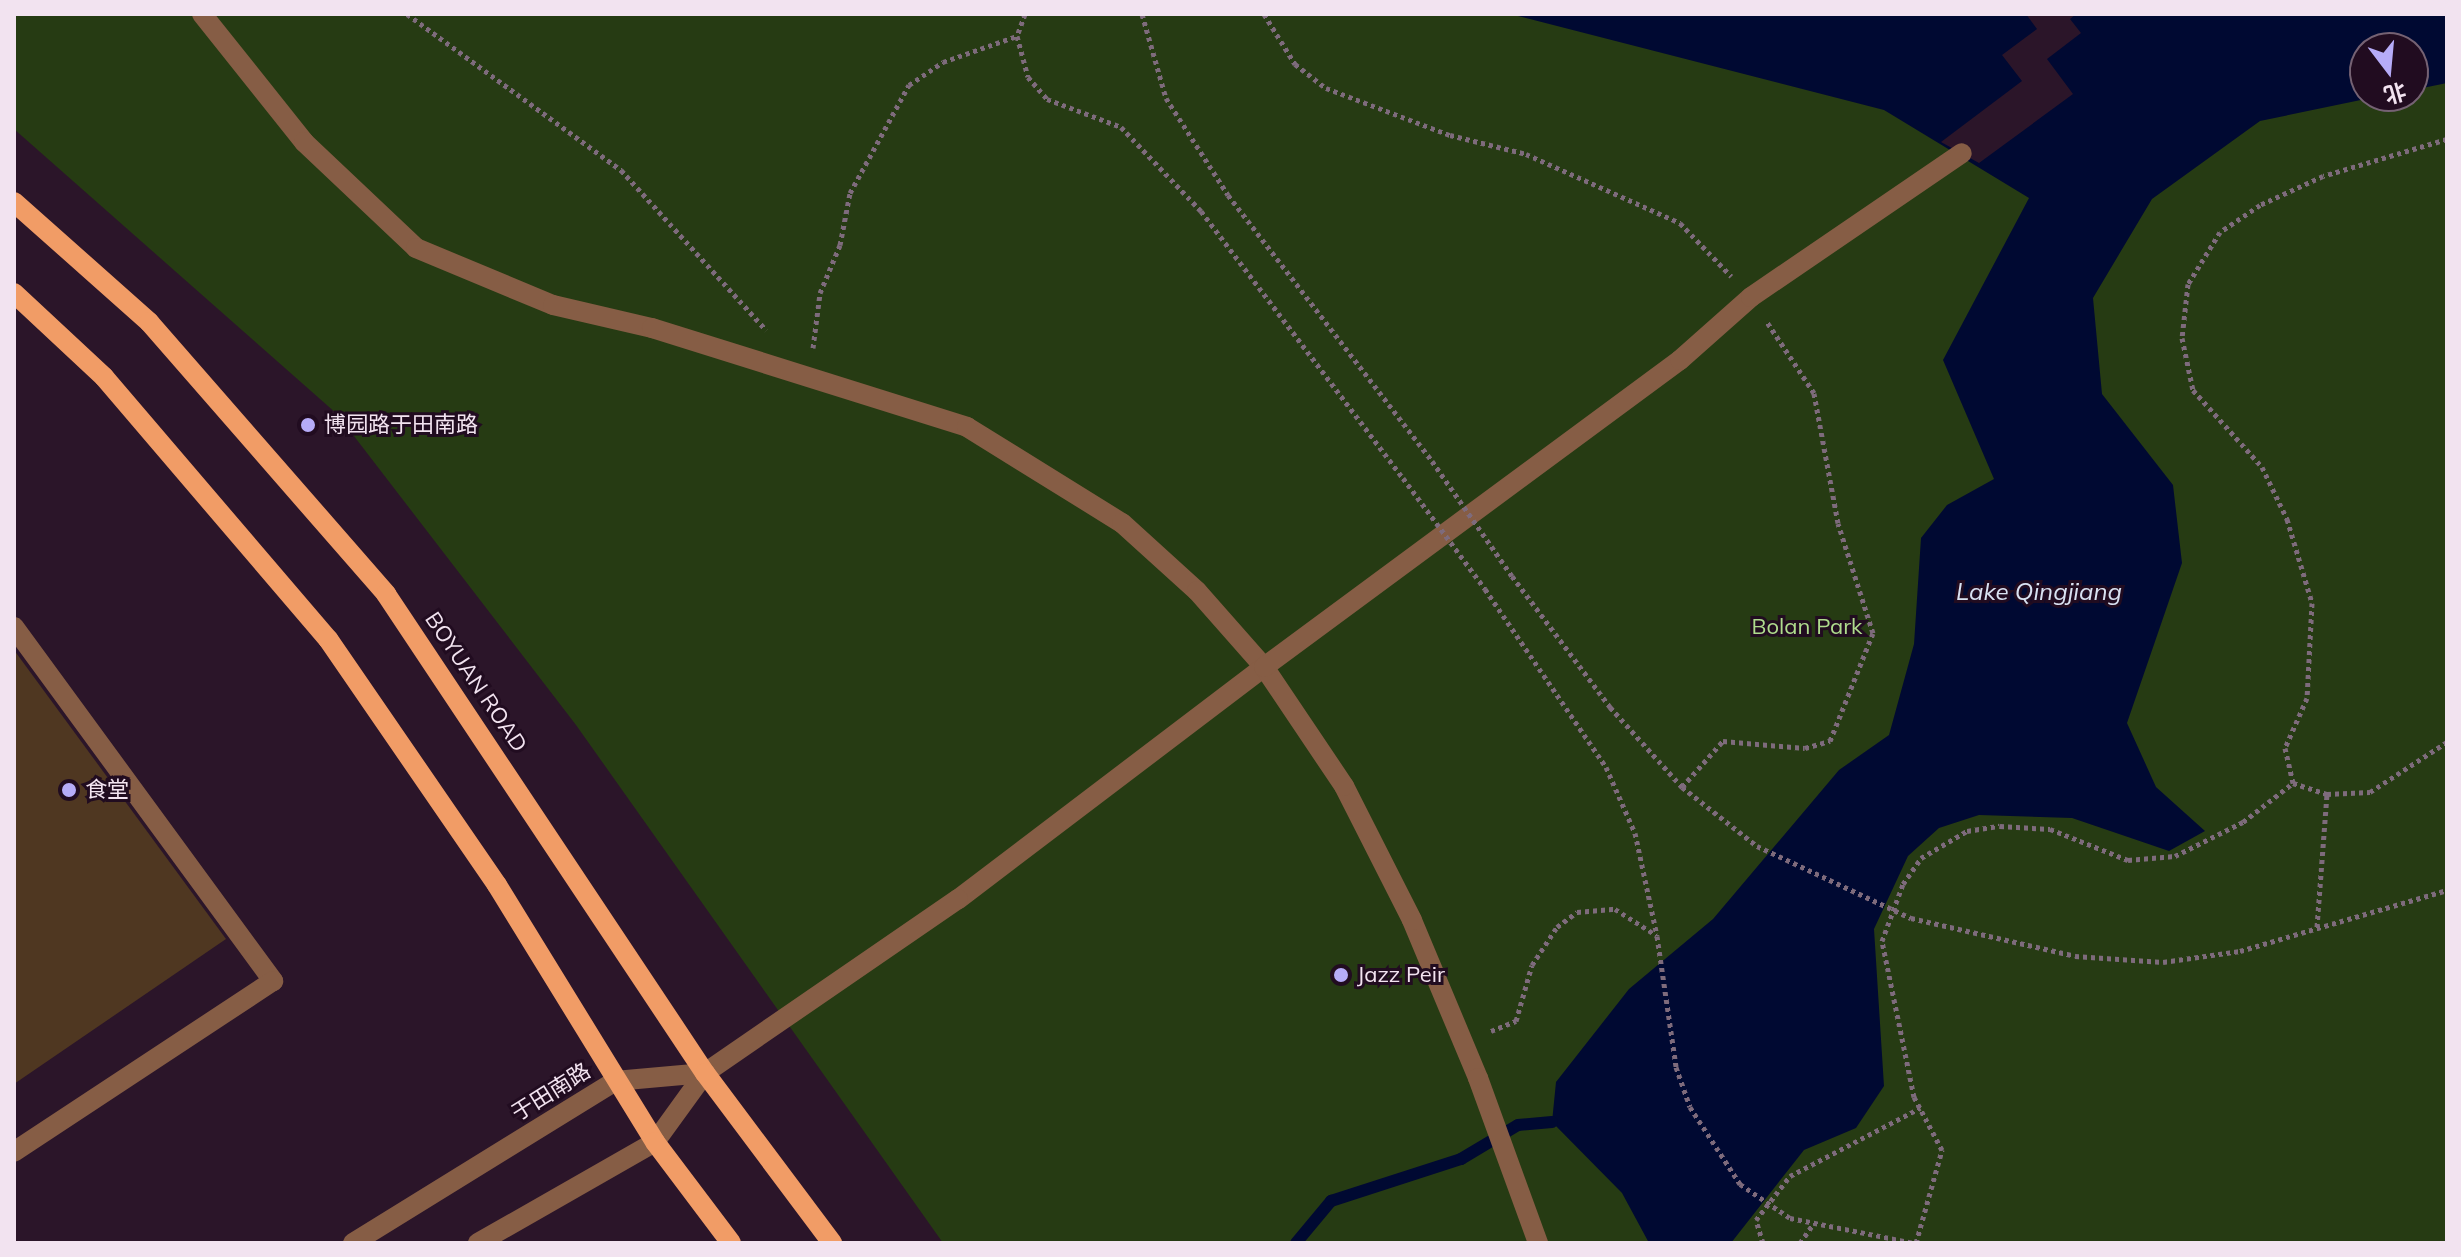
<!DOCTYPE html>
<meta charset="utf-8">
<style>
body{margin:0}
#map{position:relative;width:2461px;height:1257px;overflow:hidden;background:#2b1529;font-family:Mulish,"Noto Sans SC",sans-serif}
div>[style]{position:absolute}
.green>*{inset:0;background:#263b13}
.water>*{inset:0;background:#000932}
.pier>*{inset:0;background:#2b1529}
.stream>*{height:12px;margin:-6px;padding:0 6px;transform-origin:6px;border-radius:6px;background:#000932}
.building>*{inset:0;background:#4f3721}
.path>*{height:5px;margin-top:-2.5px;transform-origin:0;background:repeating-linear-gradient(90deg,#7e6b7c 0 4px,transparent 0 8px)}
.service>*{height:20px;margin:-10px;padding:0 10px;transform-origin:10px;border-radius:10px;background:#865d45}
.minor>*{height:20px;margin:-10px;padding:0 10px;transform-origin:10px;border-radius:10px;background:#865d45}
.tertiary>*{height:20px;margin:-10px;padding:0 10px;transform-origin:10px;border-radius:10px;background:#865d45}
.primary>*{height:20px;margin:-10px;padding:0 10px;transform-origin:10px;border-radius:10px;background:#f19c66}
.path-bridge>*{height:5px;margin-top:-2.5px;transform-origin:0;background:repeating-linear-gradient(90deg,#7e6b7c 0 4px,transparent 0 8px)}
.dots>*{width:22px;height:22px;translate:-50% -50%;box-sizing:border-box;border:4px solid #210c20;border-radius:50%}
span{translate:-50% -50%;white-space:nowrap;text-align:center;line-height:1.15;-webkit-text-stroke:6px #210c20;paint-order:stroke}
.poi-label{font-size:22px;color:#f2e3f0}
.left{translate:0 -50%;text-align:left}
.park-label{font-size:22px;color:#afdc8d}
.street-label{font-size:22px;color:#f2e3f0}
.water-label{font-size:24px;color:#d9e2f2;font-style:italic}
.frame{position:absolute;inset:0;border:16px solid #f2e3f0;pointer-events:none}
.north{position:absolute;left:2349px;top:32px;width:80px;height:80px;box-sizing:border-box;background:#210c20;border:2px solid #756273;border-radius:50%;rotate:164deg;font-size:22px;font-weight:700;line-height:32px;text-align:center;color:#f2e3f0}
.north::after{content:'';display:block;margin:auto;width:28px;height:36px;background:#b6acf8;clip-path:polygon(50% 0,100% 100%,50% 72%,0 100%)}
</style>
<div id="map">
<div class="green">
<i style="clip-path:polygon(evenodd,14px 14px,2447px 14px,2447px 1243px,943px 1243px,576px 725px,337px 414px,14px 129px,14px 14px,2365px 48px,2413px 48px,2413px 96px,2365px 96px,2365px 48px)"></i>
</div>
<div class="water">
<i style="clip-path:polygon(1510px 14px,2447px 14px,2447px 83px,2413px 90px,2413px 48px,2365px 48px,2365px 96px,2380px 96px,2260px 121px,2152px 199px,2093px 298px,2102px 394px,2173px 485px,2182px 563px,2127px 723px,2156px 787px,2205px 831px,2169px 851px,2072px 818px,1979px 815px,1939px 828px,1908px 856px,1874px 929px,1884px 1086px,1856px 1128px,1804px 1150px,1731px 1243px,1649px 1243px,1622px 1193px,1552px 1122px,1556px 1082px,1629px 989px,1713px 919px,1839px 770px,1889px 735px,1914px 644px,1921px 538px,1947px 505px,1994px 479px,1943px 360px,2029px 198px,1884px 110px)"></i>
</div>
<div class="pier">
<i style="clip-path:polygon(2026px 14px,2076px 14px,2070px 19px,2081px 33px,2047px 59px,2073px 94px,1979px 163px,1941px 142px,2022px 81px,2002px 55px,2037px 29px)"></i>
</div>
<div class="stream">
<i style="left:1296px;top:1243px;width:55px;rotate:-50.2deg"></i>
<i style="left:1331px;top:1201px;width:137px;rotate:-17.9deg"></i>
<i style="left:1461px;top:1159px;width:66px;rotate:-30.8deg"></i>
<i style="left:1518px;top:1125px;width:34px;rotate:-5deg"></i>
</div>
<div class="building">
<i style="clip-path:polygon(14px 650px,226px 939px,14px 1084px)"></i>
</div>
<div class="path">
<i style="left:407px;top:14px;width:265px;rotate:36.1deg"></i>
<i style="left:621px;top:170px;width:216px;rotate:47.8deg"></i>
<i style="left:1025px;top:14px;width:23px;rotate:110deg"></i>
<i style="left:1017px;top:36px;width:42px;rotate:75deg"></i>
<i style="left:1028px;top:77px;width:29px;rotate:49deg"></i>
<i style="left:1047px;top:99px;width:79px;rotate:20.7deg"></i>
<i style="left:1121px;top:127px;width:116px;rotate:46.4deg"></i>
<i style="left:1201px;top:211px;width:335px;rotate:52.9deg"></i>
<i style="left:1142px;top:14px;width:87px;rotate:74.1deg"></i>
<i style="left:1166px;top:98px;width:115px;rotate:57.4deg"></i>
<i style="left:1228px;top:195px;width:335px;rotate:52.5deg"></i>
<i style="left:1264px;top:14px;width:59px;rotate:58.2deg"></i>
<i style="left:1295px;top:64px;width:39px;rotate:38deg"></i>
<i style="left:1326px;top:88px;width:133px;rotate:20.8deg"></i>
<i style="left:1450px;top:135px;width:78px;rotate:14deg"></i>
<i style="left:1526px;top:154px;width:169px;rotate:24.1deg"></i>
<i style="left:1680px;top:223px;width:74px;rotate:46.1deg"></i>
<i style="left:2447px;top:139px;width:129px;rotate:163.4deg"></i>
<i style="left:2323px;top:176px;width:69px;rotate:155.3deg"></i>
<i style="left:2260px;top:205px;width:48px;rotate:146deg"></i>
<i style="left:2220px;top:232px;width:61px;rotate:121.6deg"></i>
<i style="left:2188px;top:284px;width:54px;rotate:96.3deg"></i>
<i style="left:2182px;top:338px;width:53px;rotate:78.1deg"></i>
<i style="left:2193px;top:390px;width:103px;rotate:48.1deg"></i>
<i style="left:2262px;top:467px;width:58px;rotate:64.3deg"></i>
<i style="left:2287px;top:519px;width:88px;rotate:73.4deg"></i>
<i style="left:2312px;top:603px;width:95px;rotate:93deg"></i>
<i style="left:2307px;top:698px;width:55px;rotate:113.7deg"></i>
<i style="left:2285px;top:748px;width:36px;rotate:77deg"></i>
<i style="left:2293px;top:783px;width:36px;rotate:18deg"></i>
<i style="left:2327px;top:794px;width:43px;rotate:-2.7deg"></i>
<i style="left:2370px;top:792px;width:92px;rotate:-33deg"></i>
<i style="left:813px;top:348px;width:55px;rotate:-82.7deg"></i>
<i style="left:820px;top:293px;width:52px;rotate:-67.4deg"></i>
<i style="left:840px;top:245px;width:53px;rotate:-79.1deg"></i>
<i style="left:850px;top:193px;width:123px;rotate:-61.4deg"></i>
<i style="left:909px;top:85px;width:41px;rotate:-34.1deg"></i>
<i style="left:943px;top:62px;width:78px;rotate:-19.4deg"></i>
<i style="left:1512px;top:576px;width:164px;rotate:53.2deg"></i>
<i style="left:1610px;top:707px;width:108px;rotate:48deg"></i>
<i style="left:1682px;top:787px;width:95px;rotate:38.2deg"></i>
<i style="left:1485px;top:589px;width:215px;rotate:55.8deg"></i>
<i style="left:1606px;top:767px;width:72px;rotate:66.3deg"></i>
<i style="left:1635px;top:833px;width:105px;rotate:77.9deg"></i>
<i style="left:1682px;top:787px;width:62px;rotate:-48.3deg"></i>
<i style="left:1723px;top:741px;width:82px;rotate:4.9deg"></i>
<i style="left:1805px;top:748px;width:26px;rotate:-16deg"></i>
<i style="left:1830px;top:741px;width:116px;rotate:-68.3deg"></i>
<i style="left:1873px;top:633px;width:115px;rotate:-107.7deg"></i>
<i style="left:1838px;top:523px;width:132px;rotate:-100.5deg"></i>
<i style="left:1814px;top:393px;width:85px;rotate:-123.5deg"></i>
<i style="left:1911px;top:918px;width:168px;rotate:13deg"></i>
<i style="left:2075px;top:956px;width:88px;rotate:3.9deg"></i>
<i style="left:2163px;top:962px;width:78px;rotate:-8.1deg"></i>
<i style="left:2240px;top:951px;width:216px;rotate:-16.4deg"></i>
<i style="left:2317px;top:927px;width:133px;rotate:-85.7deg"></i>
<i style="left:1491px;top:1031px;width:27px;rotate:-22deg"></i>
<i style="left:1516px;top:1021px;width:58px;rotate:-74.1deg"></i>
<i style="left:1532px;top:965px;width:45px;rotate:-56.7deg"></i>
<i style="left:1557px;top:927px;width:25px;rotate:-37deg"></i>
<i style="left:1577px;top:912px;width:38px;rotate:-5deg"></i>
<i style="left:1615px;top:909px;width:49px;rotate:32.4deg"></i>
<i style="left:1790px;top:1218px;width:126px;rotate:11.4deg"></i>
<i style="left:1763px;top:1243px;width:24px;rotate:-107deg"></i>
<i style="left:1756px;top:1220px;width:56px;rotate:-52.3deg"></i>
<i style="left:1790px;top:1176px;width:147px;rotate:-27.6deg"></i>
<i style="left:1800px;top:1243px;width:21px;rotate:-55deg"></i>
<i style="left:1916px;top:1243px;width:97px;rotate:-74.4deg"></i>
<i style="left:1942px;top:1150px;width:60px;rotate:-117.8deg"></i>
<i style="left:1914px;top:1097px;width:159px;rotate:-101.6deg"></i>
<i style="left:1882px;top:941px;width:61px;rotate:-69.8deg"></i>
<i style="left:1903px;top:884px;width:32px;rotate:-55deg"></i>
<i style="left:1921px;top:858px;width:53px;rotate:-30.4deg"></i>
<i style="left:1967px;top:831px;width:33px;rotate:-9deg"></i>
<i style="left:2000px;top:826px;width:50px;rotate:3.4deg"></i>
<i style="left:2050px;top:829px;width:84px;rotate:21.7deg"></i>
<i style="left:2128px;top:860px;width:47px;rotate:-4.9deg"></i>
<i style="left:2175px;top:856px;width:76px;rotate:-26.6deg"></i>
<i style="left:2243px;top:822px;width:63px;rotate:-38deg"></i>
</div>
<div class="service">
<i style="left:202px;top:14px;width:164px;rotate:51.4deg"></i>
<i style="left:304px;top:142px;width:154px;rotate:43.4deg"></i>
<i style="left:416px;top:248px;width:148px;rotate:22.6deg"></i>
<i style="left:553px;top:305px;width:102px;rotate:13.1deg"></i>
<i style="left:652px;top:328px;width:330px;rotate:17.4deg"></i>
<i style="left:967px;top:427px;width:182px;rotate:31.8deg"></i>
<i style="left:1122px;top:523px;width:101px;rotate:42.2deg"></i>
<i style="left:1197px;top:591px;width:101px;rotate:48.6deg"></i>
<i style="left:1264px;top:667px;width:384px;rotate:142.8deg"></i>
<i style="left:958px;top:899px;width:307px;rotate:145.5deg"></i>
<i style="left:1478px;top:1078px;width:171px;rotate:-112.7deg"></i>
<i style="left:1412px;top:920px;width:150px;rotate:-116.9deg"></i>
<i style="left:1344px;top:786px;width:143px;rotate:-123.9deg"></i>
<i style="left:1264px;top:667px;width:517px;rotate:-36.43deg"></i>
<i style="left:1680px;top:360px;width:95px;rotate:-41.6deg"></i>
<i style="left:1751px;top:297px;width:255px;rotate:-34.3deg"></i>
</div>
<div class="minor">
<i style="left:14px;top:627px;width:439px;rotate:53.8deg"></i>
<i style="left:273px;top:981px;width:310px;rotate:146.6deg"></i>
<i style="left:1478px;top:1078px;width:176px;rotate:70deg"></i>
</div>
<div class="tertiary">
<i style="left:353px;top:1243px;width:308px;rotate:-31.7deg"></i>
<i style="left:615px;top:1081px;width:90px;rotate:-5.1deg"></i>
<i style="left:478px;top:1243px;width:204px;rotate:-29.7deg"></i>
<i style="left:655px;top:1142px;width:85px;rotate:-54.1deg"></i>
</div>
<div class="primary">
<i style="left:14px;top:202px;width:181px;rotate:41.6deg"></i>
<i style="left:149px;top:322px;width:361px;rotate:48.9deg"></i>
<i style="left:386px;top:594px;width:576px;rotate:56.34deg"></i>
<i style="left:705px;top:1073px;width:212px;rotate:53.2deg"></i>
<i style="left:14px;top:293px;width:123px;rotate:43deg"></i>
<i style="left:104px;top:377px;width:345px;rotate:49.5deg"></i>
<i style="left:328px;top:639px;width:298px;rotate:55.5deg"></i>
<i style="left:497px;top:885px;width:302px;rotate:58.4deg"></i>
<i style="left:655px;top:1142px;width:126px;rotate:53deg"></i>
</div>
<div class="path-bridge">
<i style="left:1432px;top:461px;width:140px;rotate:55.2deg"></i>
<i style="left:1403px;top:478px;width:138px;rotate:53.5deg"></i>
<i style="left:1757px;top:846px;width:170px;rotate:25.1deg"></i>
<i style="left:1657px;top:936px;width:132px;rotate:81.7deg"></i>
<i style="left:1676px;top:1067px;width:42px;rotate:70.7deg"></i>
<i style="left:1690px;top:1107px;width:92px;rotate:57deg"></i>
<i style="left:1740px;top:1184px;width:60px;rotate:34.2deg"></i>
</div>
<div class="dots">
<i style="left:308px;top:425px;background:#b6acf8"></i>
<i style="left:69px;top:790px;background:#b6acf8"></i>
<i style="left:1341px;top:975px;background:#b6acf8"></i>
</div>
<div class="poi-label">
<span class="left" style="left:324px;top:425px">博园路于田南路</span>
<span class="left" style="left:85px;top:790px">食堂</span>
<span class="left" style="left:1357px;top:975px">Jazz Peir</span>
</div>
<div class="park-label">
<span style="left:1807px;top:627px">Bolan Park</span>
</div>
<div class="street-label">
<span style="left:476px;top:682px;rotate:56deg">BOYUAN ROAD</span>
<span style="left:551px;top:1092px;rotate:-32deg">于田南路</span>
</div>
<div class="water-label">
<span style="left:2039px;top:592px">Lake Qingjiang</span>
</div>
<div class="frame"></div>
<div class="north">北</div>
</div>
